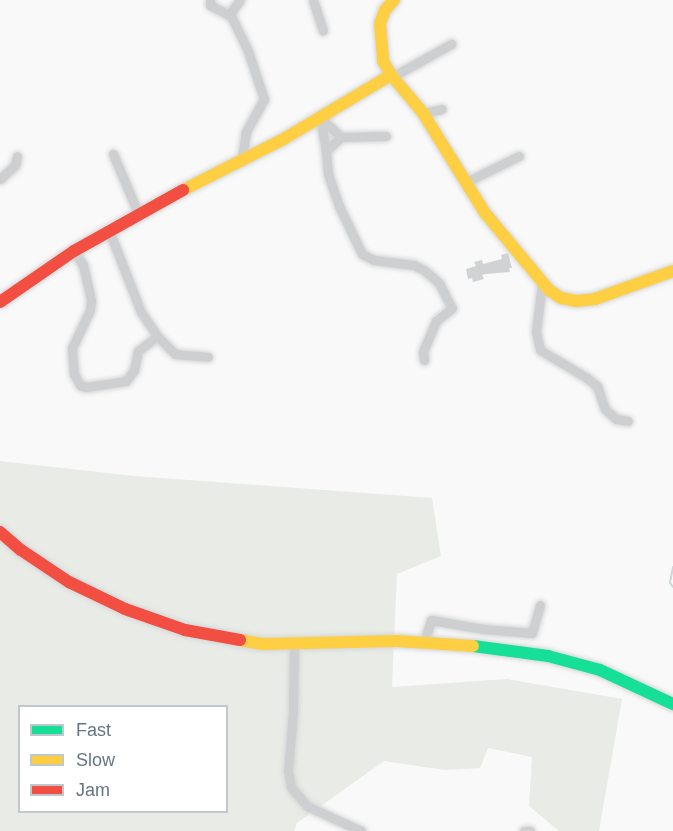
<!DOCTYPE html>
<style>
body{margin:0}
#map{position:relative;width:673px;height:831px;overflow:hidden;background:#f9f9f9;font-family:Arial,sans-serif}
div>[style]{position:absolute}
.green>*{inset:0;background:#e8ebe6}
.stream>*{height:2px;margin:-1px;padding:0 1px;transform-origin:1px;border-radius:1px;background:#ced6d9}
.building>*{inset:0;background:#d0d2d3}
.roads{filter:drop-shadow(0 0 2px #d5d6d7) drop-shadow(0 0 2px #d5d6d7)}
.street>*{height:9px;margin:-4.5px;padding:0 4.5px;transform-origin:4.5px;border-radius:4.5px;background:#cecfd0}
.fast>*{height:12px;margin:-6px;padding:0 6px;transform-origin:6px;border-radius:6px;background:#16e098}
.slow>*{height:12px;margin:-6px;padding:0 6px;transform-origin:6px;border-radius:6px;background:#ffcf43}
.jam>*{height:12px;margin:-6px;padding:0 6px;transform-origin:6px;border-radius:6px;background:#f24e42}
span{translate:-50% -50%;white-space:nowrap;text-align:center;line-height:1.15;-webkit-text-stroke:6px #fff;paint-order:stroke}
.legend{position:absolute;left:18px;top:705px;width:210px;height:108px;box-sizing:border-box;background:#fff;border:2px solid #c1c8cd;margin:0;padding:8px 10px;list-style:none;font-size:18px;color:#657683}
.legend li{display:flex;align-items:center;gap:12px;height:30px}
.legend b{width:30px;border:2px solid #c1c8cd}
</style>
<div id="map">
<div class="green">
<i style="clip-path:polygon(evenodd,0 461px,134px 476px,432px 498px,441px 556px,397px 574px,392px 687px,507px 679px,622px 699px,599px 831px,559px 831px,529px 806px,532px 757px,488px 748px,480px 768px,445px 770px,384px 761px,297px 823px,294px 831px,0 831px,0 461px,20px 706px,226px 706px,226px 812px,20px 812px,20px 706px)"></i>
</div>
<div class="stream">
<i style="left:673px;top:567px;width:16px;rotate:101deg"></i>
<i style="left:670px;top:583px;width:5px;rotate:53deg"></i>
</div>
<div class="building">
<i style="clip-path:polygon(508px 253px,512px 268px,509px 268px,510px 272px,486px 274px,482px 275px,484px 279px,473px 282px,472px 278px,468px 279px,466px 269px,476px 266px,474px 262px,482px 260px,483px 264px,502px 259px,501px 255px)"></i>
</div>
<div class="roads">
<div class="street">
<i style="left:210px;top:0;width:5px;rotate:90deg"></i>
<i style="left:210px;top:5px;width:24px;rotate:28deg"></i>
<i style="left:240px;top:0;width:15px;rotate:127deg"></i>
<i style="left:231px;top:12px;width:4px;rotate:90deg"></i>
<i style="left:231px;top:16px;width:39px;rotate:64deg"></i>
<i style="left:248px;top:51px;width:51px;rotate:71.6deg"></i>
<i style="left:264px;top:99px;width:38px;rotate:119deg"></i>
<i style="left:246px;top:132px;width:30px;rotate:99deg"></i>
<i style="left:313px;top:0;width:32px;rotate:72deg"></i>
<i style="left:392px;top:77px;width:68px;rotate:-29.2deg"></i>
<i style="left:423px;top:113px;width:19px;rotate:-12deg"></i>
<i style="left:320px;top:117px;width:29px;rotate:44deg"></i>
<i style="left:341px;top:137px;width:21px;rotate:137deg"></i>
<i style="left:326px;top:151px;width:23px;rotate:85deg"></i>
<i style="left:328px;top:174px;width:34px;rotate:71deg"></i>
<i style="left:339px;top:206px;width:53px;rotate:64.4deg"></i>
<i style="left:362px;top:254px;width:13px;rotate:27deg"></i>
<i style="left:374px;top:260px;width:40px;rotate:7.1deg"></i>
<i style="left:414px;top:265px;width:11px;rotate:27deg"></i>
<i style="left:424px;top:270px;width:20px;rotate:41deg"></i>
<i style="left:439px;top:283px;width:28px;rotate:63deg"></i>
<i style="left:452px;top:308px;width:21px;rotate:141deg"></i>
<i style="left:436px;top:321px;width:34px;rotate:113deg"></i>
<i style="left:423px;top:352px;width:8px;rotate:83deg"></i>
<i style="left:320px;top:117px;width:35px;rotate:80deg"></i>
<i style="left:341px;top:137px;width:45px;rotate:-1.3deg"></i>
<i style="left:113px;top:154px;width:64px;rotate:67deg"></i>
<i style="left:0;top:179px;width:21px;rotate:-43deg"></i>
<i style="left:15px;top:165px;width:9px;rotate:-77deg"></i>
<i style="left:466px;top:182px;width:59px;rotate:-26.1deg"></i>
<i style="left:110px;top:233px;width:85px;rotate:68.6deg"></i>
<i style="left:141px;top:312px;width:29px;rotate:56deg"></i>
<i style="left:157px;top:336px;width:25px;rotate:45deg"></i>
<i style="left:175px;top:354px;width:33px;rotate:5deg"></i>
<i style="left:74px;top:251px;width:17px;rotate:57deg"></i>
<i style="left:83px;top:265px;width:36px;rotate:77deg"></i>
<i style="left:91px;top:300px;width:10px;rotate:96deg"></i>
<i style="left:90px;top:310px;width:42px;rotate:115.3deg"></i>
<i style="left:72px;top:348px;width:26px;rotate:86deg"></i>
<i style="left:74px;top:374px;width:13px;rotate:61deg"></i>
<i style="left:80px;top:385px;width:6px;rotate:18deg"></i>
<i style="left:86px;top:387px;width:40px;rotate:-8.5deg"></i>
<i style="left:126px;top:381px;width:14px;rotate:-54deg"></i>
<i style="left:134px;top:370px;width:19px;rotate:-78deg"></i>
<i style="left:138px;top:351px;width:24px;rotate:-38deg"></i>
<i style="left:542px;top:283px;width:49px;rotate:97deg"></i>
<i style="left:536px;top:332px;width:18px;rotate:77deg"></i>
<i style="left:540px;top:350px;width:55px;rotate:30.8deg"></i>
<i style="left:587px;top:378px;width:13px;rotate:39deg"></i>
<i style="left:597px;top:386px;width:24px;rotate:71deg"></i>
<i style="left:605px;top:409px;width:15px;rotate:42deg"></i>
<i style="left:616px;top:419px;width:12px;rotate:9deg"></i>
<i style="left:294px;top:642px;width:70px;rotate:90.8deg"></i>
<i style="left:293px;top:712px;width:59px;rotate:94.8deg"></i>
<i style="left:288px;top:771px;width:16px;rotate:79deg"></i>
<i style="left:291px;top:787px;width:25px;rotate:50deg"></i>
<i style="left:307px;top:806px;width:60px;rotate:24.8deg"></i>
<i style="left:424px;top:642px;width:23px;rotate:-72deg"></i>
<i style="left:431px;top:620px;width:53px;rotate:9.8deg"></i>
<i style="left:483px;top:629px;width:49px;rotate:4.7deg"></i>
<i style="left:532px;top:633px;width:29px;rotate:-74deg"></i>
<i style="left:524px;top:831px;width:6px"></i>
</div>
<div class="fast">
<i style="left:473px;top:646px;width:76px;rotate:7.6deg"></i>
<i style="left:548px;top:656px;width:54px;rotate:15.1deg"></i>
<i style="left:600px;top:670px;width:81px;rotate:25deg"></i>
</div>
<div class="slow">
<i style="left:394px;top:0;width:13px;rotate:132deg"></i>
<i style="left:385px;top:10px;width:15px;rotate:110deg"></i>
<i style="left:380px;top:24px;width:37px;rotate:85deg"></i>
<i style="left:383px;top:61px;width:16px;rotate:60deg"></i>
<i style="left:391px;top:75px;width:50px;rotate:49.9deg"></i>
<i style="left:423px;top:113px;width:118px;rotate:58.2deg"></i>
<i style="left:485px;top:213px;width:100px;rotate:50.3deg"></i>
<i style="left:549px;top:290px;width:14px;rotate:34deg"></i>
<i style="left:561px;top:298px;width:16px;rotate:11deg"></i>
<i style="left:577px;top:301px;width:18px;rotate:-6deg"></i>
<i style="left:595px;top:299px;width:83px;rotate:-19.7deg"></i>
<i style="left:183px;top:190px;width:111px;rotate:-26.8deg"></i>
<i style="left:282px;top:140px;width:127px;rotate:-30.8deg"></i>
<i style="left:240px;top:640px;width:23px;rotate:10deg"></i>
<i style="left:263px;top:644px;width:134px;rotate:-1.3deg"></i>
<i style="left:397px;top:641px;width:76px;rotate:3.8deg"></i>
</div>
<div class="jam">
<i style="left:0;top:302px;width:90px;rotate:-34.6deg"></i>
<i style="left:74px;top:251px;width:125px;rotate:-29.2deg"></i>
<i style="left:0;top:532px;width:28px;rotate:41deg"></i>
<i style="left:21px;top:550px;width:58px;rotate:33.7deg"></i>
<i style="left:69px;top:582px;width:62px;rotate:25.7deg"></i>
<i style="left:125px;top:609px;width:64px;rotate:19.3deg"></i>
<i style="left:185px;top:630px;width:56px;rotate:10.3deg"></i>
</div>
</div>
<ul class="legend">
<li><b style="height:8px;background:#16e098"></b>Fast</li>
<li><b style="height:8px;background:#ffcf43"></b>Slow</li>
<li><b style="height:8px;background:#f24e42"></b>Jam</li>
</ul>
</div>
